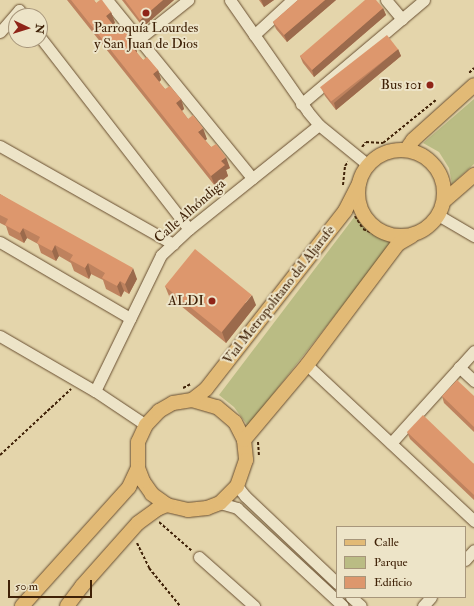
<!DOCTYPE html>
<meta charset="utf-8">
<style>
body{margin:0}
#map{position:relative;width:474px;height:606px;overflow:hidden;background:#e4d5ab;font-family:"IM FELL Double Pica",serif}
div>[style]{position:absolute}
.green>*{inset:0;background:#babc84}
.path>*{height:2px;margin-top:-1px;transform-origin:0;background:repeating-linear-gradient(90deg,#3f2107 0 3px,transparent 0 5px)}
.roads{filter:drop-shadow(0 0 1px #684e30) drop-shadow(0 0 1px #684e30)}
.minor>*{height:11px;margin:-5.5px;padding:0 5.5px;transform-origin:5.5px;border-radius:5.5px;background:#ede4c8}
.major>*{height:14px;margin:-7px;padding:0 7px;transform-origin:7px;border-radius:7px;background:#e2ba76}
.major>.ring{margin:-7px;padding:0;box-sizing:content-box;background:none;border:14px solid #e2ba76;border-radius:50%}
.wall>*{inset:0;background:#be825e}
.shaded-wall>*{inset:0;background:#9b6a4c}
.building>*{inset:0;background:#dd976d;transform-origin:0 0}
.dots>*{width:11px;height:11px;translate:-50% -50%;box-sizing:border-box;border:2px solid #ede4c8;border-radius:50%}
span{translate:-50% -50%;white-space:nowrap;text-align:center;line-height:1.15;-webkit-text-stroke:4px #ede4c8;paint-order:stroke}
.poi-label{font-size:14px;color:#3f2107}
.right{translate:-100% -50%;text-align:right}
.street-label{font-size:14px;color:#3f2107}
.legend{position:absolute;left:336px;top:526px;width:130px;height:72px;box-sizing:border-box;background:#ede4c8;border:1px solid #a7967b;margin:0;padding:5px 7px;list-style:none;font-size:12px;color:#3f2107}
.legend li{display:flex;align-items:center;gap:8px;height:20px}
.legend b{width:20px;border:1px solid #a7967b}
.north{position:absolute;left:8px;top:8px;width:40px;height:40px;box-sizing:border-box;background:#ede4c8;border:1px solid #a7967b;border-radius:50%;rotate:94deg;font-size:11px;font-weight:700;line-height:16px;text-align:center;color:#3f2107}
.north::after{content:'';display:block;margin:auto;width:14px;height:18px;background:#8f2418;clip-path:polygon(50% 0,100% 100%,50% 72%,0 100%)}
.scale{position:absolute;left:8px;top:580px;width:84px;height:18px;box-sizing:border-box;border:2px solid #3f2107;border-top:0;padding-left:5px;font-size:12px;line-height:14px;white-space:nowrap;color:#3f2107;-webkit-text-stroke:3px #ede4c8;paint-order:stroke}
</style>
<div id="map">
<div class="green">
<i style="clip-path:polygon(474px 99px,474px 164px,452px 184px,449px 168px,439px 152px,423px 143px)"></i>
<i style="clip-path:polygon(355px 216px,391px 244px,248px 426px,234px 407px,219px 395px)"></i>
</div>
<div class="path">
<i style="left:469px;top:73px;width:7px;rotate:-45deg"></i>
<i style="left:362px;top:147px;width:6px;rotate:-51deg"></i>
<i style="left:366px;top:142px;width:17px;rotate:3deg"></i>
<i style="left:383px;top:143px;width:68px;rotate:-39.1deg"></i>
<i style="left:343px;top:185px;width:19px;rotate:-84deg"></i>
<i style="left:345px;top:166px;width:5px;rotate:-53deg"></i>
<i style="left:355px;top:216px;width:15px;rotate:58deg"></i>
<i style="left:363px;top:229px;width:26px;rotate:23deg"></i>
<i style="left:183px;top:388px;width:9px;rotate:-27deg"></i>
<i style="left:258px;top:442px;width:13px;rotate:86deg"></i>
<i style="left:0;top:455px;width:97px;rotate:-42.9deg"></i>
<i style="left:159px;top:522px;width:44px;rotate:41.3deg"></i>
<i style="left:137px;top:543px;width:28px;rotate:64deg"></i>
<i style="left:149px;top:568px;width:49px;rotate:50.8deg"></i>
</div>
<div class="roads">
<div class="minor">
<i style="left:107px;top:0;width:230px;rotate:50.8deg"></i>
<i style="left:230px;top:0;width:136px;rotate:55.1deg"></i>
<i style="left:308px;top:112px;width:17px;rotate:50deg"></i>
<i style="left:319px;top:125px;width:63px;rotate:39.2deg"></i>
<i style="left:386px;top:0;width:25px;rotate:50deg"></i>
<i style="left:0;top:32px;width:29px;rotate:-49deg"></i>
<i style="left:19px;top:10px;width:8px;rotate:50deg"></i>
<i style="left:254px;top:35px;width:52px;rotate:-42.6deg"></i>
<i style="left:40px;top:37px;width:243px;rotate:52.2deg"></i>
<i style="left:139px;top:39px;width:63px;rotate:-38.5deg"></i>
<i style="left:301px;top:104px;width:161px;rotate:-40.2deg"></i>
<i style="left:0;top:146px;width:199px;rotate:29.5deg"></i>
<i style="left:438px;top:215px;width:42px;rotate:30.3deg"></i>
<i style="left:0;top:242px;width:151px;rotate:30.3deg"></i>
<i style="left:0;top:336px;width:110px;rotate:30.1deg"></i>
<i style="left:95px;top:391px;width:61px;rotate:33.7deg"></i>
<i style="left:307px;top:365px;width:229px;rotate:43deg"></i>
<i style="left:459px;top:367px;width:21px;rotate:43deg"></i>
<i style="left:95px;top:391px;width:151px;rotate:-64.1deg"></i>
<i style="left:161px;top:255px;width:38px;rotate:-43deg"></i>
<i style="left:189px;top:229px;width:166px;rotate:-38.7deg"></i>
<i style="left:391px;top:443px;width:124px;rotate:-47.9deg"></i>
<i style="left:237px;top:486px;width:13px;rotate:51deg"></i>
<i style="left:245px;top:496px;width:127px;rotate:43.4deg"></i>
<i style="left:220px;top:503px;width:18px;rotate:16deg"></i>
<i style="left:237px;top:508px;width:144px;rotate:42.8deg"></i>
<i style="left:199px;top:557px;width:74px;rotate:41.7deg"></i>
<i style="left:465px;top:560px;width:13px;rotate:-48deg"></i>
<i style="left:351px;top:597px;width:13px;rotate:42deg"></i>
<i style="left:423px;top:606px;width:12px;rotate:-48deg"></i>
</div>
<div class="major">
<i style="left:406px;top:150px;width:12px;rotate:-55deg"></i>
<i style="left:413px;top:140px;width:82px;rotate:-42deg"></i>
<i class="ring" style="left:358px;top:150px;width:72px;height:72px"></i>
<i style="left:444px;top:201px;width:40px;rotate:-41deg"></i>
<i style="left:192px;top:400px;width:26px;rotate:16deg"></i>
<i style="left:217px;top:407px;width:23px;rotate:40deg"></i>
<i style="left:235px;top:422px;width:20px;rotate:63deg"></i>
<i style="left:244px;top:440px;width:20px;rotate:84deg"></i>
<i style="left:246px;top:460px;width:28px;rotate:109deg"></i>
<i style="left:237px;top:486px;width:24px;rotate:135deg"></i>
<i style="left:220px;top:503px;width:14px;rotate:159deg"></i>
<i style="left:207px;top:508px;width:19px;rotate:174deg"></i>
<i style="left:188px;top:510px;width:22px;rotate:-167deg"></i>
<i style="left:167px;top:505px;width:19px;rotate:-144deg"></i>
<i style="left:152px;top:494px;width:16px;rotate:-125deg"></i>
<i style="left:143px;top:481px;width:14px;rotate:-111deg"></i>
<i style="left:138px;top:468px;width:26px;rotate:-90deg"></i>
<i style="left:138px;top:442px;width:19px;rotate:-65deg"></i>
<i style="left:146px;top:425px;width:19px;rotate:-47deg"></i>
<i style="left:159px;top:411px;width:16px;rotate:-30deg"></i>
<i style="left:173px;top:403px;width:19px;rotate:-9deg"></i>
<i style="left:192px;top:400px;width:18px;rotate:-38deg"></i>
<i style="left:206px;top:389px;width:226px;rotate:-52deg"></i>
<i style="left:345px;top:211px;width:31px;rotate:-63deg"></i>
<i style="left:244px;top:440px;width:98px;rotate:-50deg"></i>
<i style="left:307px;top:365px;width:151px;rotate:-53.1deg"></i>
<i style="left:398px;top:244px;width:16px;rotate:-30deg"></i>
<i style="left:22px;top:606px;width:160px;rotate:-48deg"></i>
<i style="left:129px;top:487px;width:21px;rotate:-65deg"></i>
<i style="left:67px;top:606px;width:25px;rotate:-53deg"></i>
<i style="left:82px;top:586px;width:84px;rotate:-48.4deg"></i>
<i style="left:138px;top:523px;width:24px;rotate:-36deg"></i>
<i style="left:157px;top:509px;width:11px;rotate:-22deg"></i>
</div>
</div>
<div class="wall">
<i style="clip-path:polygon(67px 0,94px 0,96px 3px,111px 12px,115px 23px,113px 24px,119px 32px,134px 42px,137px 52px,137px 53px,143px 60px,158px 70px,161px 80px,159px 82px,165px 89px,181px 99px,184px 109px,182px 111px,188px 119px,207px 139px,205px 140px,211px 147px,230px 168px,226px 170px,228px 176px,215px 186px)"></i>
<i style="clip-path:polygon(122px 0,174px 0,143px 27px)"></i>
<i style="clip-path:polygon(259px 0,274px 0,264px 7px)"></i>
<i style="clip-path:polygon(298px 0,336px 0,287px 42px,276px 29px,273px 22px)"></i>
<i style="clip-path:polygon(383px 8px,386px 15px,314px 77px,303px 63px,300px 56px)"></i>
<i style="clip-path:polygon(398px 49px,401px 56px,336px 110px,325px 96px,322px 89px)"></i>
<i style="clip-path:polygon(0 194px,137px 279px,129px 294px,124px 291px,121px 297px,106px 289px,103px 280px,91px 274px,89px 279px,74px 271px,71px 263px,59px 256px,56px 261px,41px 253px,38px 244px,27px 238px,24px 243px,9px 235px,6px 226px,0 223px)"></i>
<i style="clip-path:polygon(165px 286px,256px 305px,226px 343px,169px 296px)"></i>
<i style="clip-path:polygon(442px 396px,474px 396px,474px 432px,444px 403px)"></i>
<i style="clip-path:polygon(407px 432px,474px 464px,474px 500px,410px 439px)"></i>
</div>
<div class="shaded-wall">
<i style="clip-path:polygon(163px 0,174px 0,143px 27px,140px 20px)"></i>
<i style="clip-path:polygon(261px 0,274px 0,264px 7px)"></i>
<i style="clip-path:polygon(325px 0,336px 0,287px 42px,284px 35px)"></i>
<i style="clip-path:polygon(383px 8px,386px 15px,314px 77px,312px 70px)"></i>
<i style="clip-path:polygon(111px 12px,115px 23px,110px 26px,106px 16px)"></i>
<i style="clip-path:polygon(134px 42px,137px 52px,134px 55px,130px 44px)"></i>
<i style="clip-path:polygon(398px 49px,401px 56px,336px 110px,334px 103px)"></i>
<i style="clip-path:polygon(158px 70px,161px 80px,157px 84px,153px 74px)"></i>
<i style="clip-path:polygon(181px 99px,184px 109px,179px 113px,176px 103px)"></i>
<i style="clip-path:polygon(203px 128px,207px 139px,202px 143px,198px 132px)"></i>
<i style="clip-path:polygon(226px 157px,230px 168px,226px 170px,228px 176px,215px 186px,211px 176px,221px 161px)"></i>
<i style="clip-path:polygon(23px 228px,27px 238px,24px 243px,20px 233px)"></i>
<i style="clip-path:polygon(55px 245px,59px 256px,56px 261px,52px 251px)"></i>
<i style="clip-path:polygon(88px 263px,91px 274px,89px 279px,85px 268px)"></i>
<i style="clip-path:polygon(133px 268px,137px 279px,129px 294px,125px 284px)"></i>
<i style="clip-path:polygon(120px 281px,124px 291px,121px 297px,117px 286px)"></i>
<i style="clip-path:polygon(252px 295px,256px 305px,226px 343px,222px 332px)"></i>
</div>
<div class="building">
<i style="clip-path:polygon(71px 0,94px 0,96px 3px,100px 0,102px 0,111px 12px,106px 16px,119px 32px,123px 28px,134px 42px,130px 44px,143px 60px,147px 57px,158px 70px,153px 74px,165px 89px,170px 86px,181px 99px,176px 103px,188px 119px,193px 115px,203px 128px,198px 132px,211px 147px,216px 144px,226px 157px,221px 161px,225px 165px,211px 176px)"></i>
<i style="clip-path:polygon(125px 0,163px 0,140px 20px)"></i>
<i style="clip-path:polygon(298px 0,325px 0,284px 35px,273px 22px)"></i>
<i style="clip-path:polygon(365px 0,376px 0,383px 8px,312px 70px,300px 56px)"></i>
<i style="left:387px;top:35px;width:18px;height:85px;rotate:52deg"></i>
<i style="clip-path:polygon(0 194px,133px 268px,125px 284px,120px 281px,117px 286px,102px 278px,105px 273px,88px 263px,85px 268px,70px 260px,73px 255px,55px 245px,52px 251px,37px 243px,40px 237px,23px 228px,20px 233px,5px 225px,8px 219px,0 215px)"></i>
<i style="left:195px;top:249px;width:73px;height:48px;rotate:39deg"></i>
<i style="clip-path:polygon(457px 380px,474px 396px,474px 427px,442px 396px)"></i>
<i style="clip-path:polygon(423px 415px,474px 464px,474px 495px,407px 432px)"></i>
</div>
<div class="dots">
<i style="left:146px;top:13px;background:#8f2418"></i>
<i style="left:430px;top:85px;background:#8f2418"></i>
<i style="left:212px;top:301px;background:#8f2418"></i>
</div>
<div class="poi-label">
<span style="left:146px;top:36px">Parroquía Lourdes<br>y San Juan de Dios</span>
<span class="right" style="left:422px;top:85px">Bus 101</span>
<span class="right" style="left:204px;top:301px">ALDI</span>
</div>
<div class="street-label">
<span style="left:190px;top:211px;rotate:-41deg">Calle Alhóndiga</span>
<span style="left:279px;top:295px;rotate:-52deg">Vial Metropolitano del Aljarafe</span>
</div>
<ul class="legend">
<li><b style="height:5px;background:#e2ba76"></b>Calle</li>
<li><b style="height:11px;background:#babc84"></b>Parque</li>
<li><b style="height:11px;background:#dd976d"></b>Edificio</li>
</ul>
<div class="north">N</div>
<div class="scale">50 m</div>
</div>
